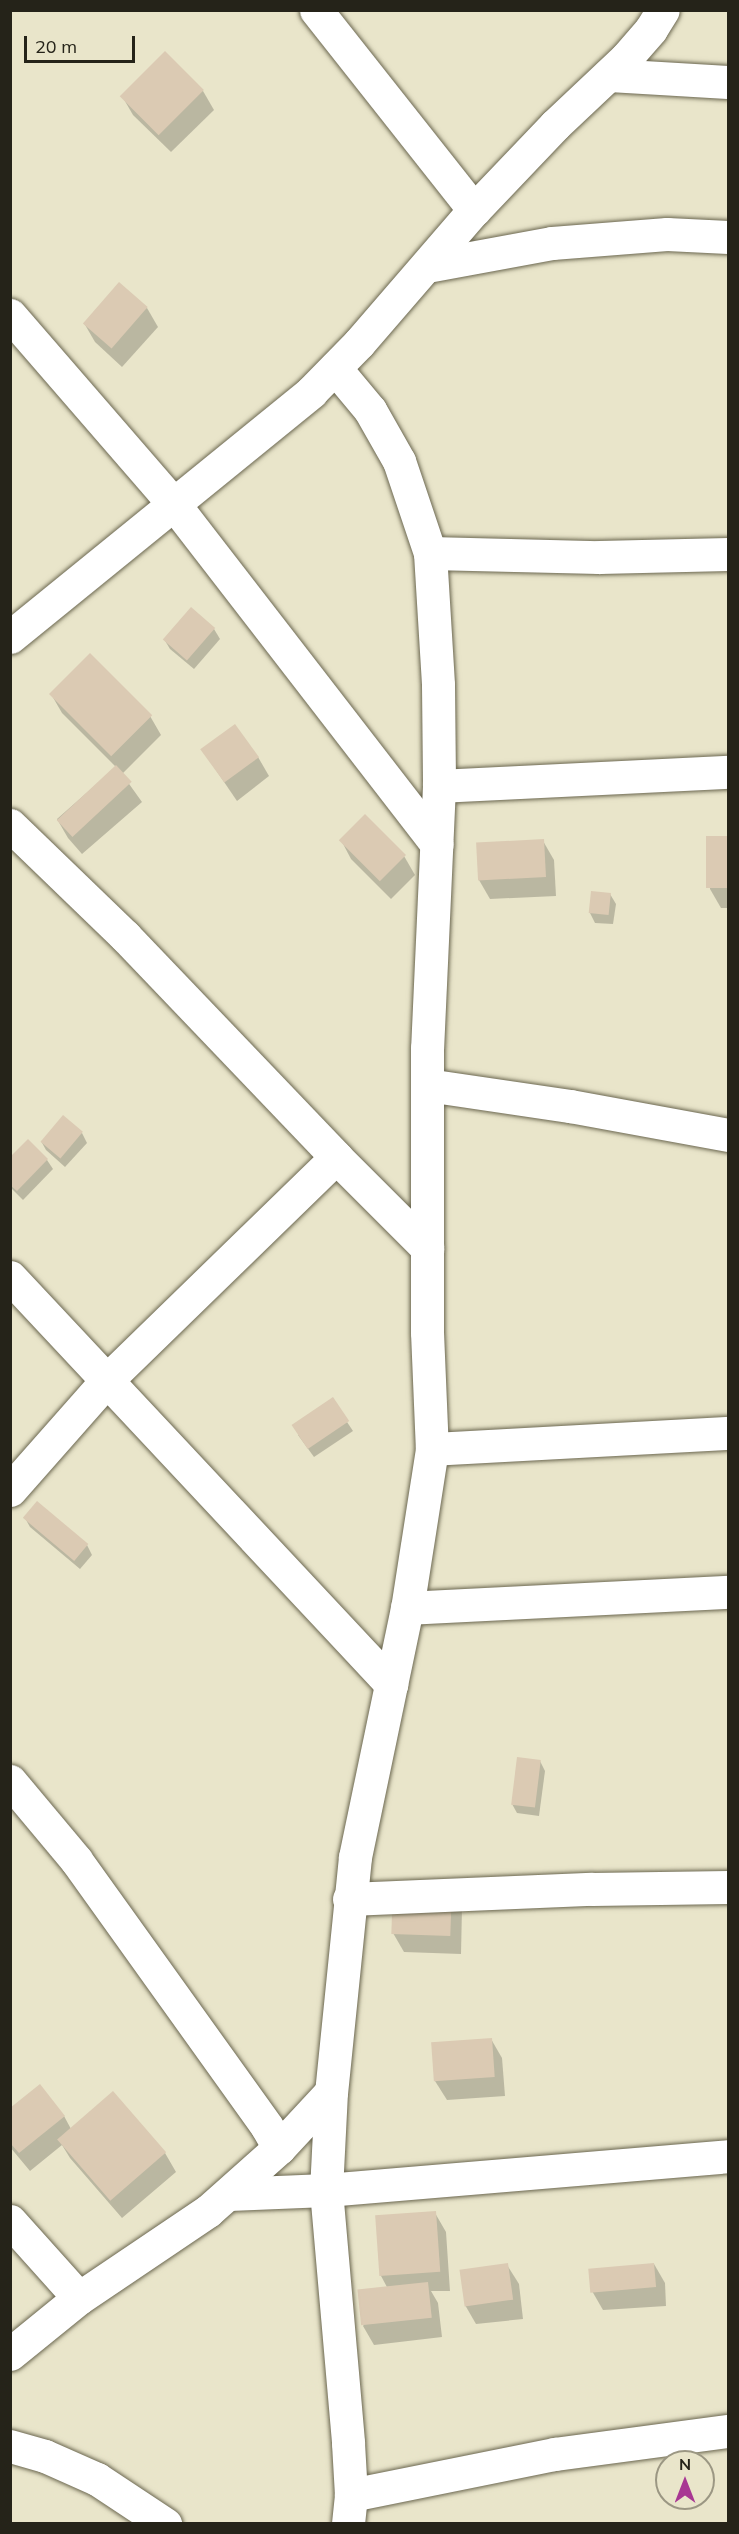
<!DOCTYPE html>
<style>
body{margin:0}
#map{position:relative;width:739px;height:2534px;overflow:hidden;background:#e9e5ca;font-family:Mulish,sans-serif}
div>[style]{position:absolute}
.shadow>*{inset:0;background:#0003}
.building>*{inset:0;background:#dbcab3;transform-origin:0 0}
.roads{filter:drop-shadow(0 0 2px #6b6750) drop-shadow(0 0 2px #6b6750)}
.minor>*{height:33px;margin:-16.5px;padding:0 16.5px;transform-origin:16.5px;border-radius:16.5px;background:#fff}
span{translate:-50% -50%;white-space:nowrap;text-align:center;line-height:1.15;-webkit-text-stroke:4.5px #e9e5ca;paint-order:stroke}
.frame{position:absolute;inset:0;border:12px solid #252319;pointer-events:none}
.north{position:absolute;left:655px;top:2450px;width:60px;height:60px;box-sizing:border-box;background:#e9e5ca;border:2px solid #9b9783;border-radius:50%;rotate:0deg;font-size:16px;font-weight:700;line-height:24px;text-align:center;color:#252319}
.north::after{content:'';display:block;margin:auto;width:21px;height:27px;background:#a83793;clip-path:polygon(50% 0,100% 100%,50% 72%,0 100%)}
.scale{position:absolute;left:24px;top:36px;width:111px;height:27px;box-sizing:border-box;border:3px solid #252319;border-top:0;padding-left:8px;font-size:18px;line-height:21px;white-space:nowrap;color:#252319;-webkit-text-stroke:4px #e9e5ca;paint-order:stroke}
</style>
<div id="map">
<div class="shadow">
<i style="clip-path:polygon(203px 91px,214px 110px,171px 152px,133px 115px,122px 96px)"></i>
<i style="clip-path:polygon(147px 308px,158px 327px,122px 367px,95px 342px,84px 323px)"></i>
<i style="clip-path:polygon(191px 609px,214px 629px,220px 639px,194px 669px,170px 649px,164px 639px)"></i>
<i style="clip-path:polygon(51px 694px,150px 716px,161px 735px,122px 774px,142px 802px,82px 854px,68px 838px,57px 819px,116px 767px,62px 713px)"></i>
<i style="clip-path:polygon(203px 751px,258px 757px,269px 776px,237px 801px)"></i>
<i style="clip-path:polygon(728px 838px,728px 908px,721px 908px,710px 889px,708px 839px)"></i>
<i style="clip-path:polygon(341px 840px,404px 856px,415px 875px,391px 899px,351px 859px)"></i>
<i style="clip-path:polygon(543px 841px,554px 860px,556px 896px,490px 899px,479px 880px)"></i>
<i style="clip-path:polygon(610px 894px,616px 904px,613px 924px,595px 923px,590px 913px)"></i>
<i style="clip-path:polygon(82px 1133px,87px 1143px,65px 1167px,46px 1150px,41px 1141px)"></i>
<i style="clip-path:polygon(10px 1159px,47px 1160px,53px 1169px,23px 1200px,10px 1187px)"></i>
<i style="clip-path:polygon(347px 1422px,353px 1431px,314px 1457px,298px 1435px)"></i>
<i style="clip-path:polygon(25px 1518px,87px 1545px,92px 1555px,80px 1569px,30px 1527px)"></i>
<i style="clip-path:polygon(540px 1761px,545px 1771px,539px 1816px,517px 1813px,512px 1804px)"></i>
<i style="clip-path:polygon(451px 1889px,462px 1908px,461px 1954px,404px 1952px,393px 1933px)"></i>
<i style="clip-path:polygon(491px 2039px,502px 2058px,505px 2096px,447px 2100px,435px 2081px)"></i>
<i style="clip-path:polygon(10px 2110px,64px 2116px,71px 2129px,165px 2153px,176px 2172px,122px 2218px,70px 2158px,62px 2145px,30px 2171px,10px 2147px)"></i>
<i style="clip-path:polygon(435px 2213px,446px 2232px,450px 2291px,431px 2291px,438px 2303px,442px 2337px,374px 2345px,363px 2326px,388px 2289px,380px 2274px)"></i>
<i style="clip-path:polygon(654px 2264px,665px 2283px,666px 2306px,603px 2310px,592px 2291px)"></i>
<i style="clip-path:polygon(507px 2265px,519px 2284px,523px 2319px,476px 2324px,465px 2305px)"></i>
</div>
<div class="building">
<i style="left:165px;top:51px;width:55px;height:64px;rotate:45deg"></i>
<i style="left:119px;top:282px;width:38px;height:55px;rotate:41deg"></i>
<i style="left:191px;top:607px;width:32px;height:43px;rotate:41deg"></i>
<i style="left:90px;top:653px;width:88px;height:58px;rotate:45deg"></i>
<i style="left:235px;top:724px;width:41px;height:43px;rotate:54deg"></i>
<i style="left:116px;top:765px;width:23px;height:81px;rotate:47deg"></i>
<i style="left:365px;top:814px;width:58px;height:37px;rotate:45deg"></i>
<i style="left:728px;top:836px;width:52px;height:22px;rotate:90deg"></i>
<i style="left:544px;top:839px;width:38px;height:68px;rotate:87deg"></i>
<i style="left:591px;top:891px;width:20px;height:22px;rotate:6deg"></i>
<i style="left:63px;top:1115px;width:26px;height:35px;rotate:40deg"></i>
<i style="clip-path:polygon(28px 1139px,48px 1159px,17px 1191px,10px 1185px,10px 1157px)"></i>
<i style="left:333px;top:1397px;width:29px;height:50px;rotate:56deg"></i>
<i style="left:37px;top:1501px;width:67px;height:22px;rotate:40deg"></i>
<i style="left:517px;top:1757px;width:24px;height:48px;rotate:7deg"></i>
<i style="left:393px;top:1886px;width:59px;height:48px;rotate:2deg"></i>
<i style="left:492px;top:2038px;width:39px;height:61px;rotate:86deg"></i>
<i style="clip-path:polygon(40px 2084px,65px 2116px,19px 2153px,10px 2143px,10px 2108px)"></i>
<i style="left:113px;top:2091px;width:81px;height:74px;rotate:49deg"></i>
<i style="left:436px;top:2211px;width:61px;height:61px;rotate:86deg"></i>
<i style="left:508px;top:2263px;width:37px;height:49px;rotate:82deg"></i>
<i style="left:654px;top:2263px;width:24px;height:66px;rotate:85deg"></i>
<i style="left:428px;top:2282px;width:36px;height:71px;rotate:84deg"></i>
</div>
<div class="roads">
<div class="minor">
<i style="left:316px;top:10px;width:255px;rotate:51.7deg"></i>
<i style="left:609px;top:75px;width:119px;rotate:3.4deg"></i>
<i style="left:427px;top:266px;width:127px;rotate:-10.4deg"></i>
<i style="left:552px;top:243px;width:115px;rotate:-4.5deg"></i>
<i style="left:667px;top:234px;width:61px;rotate:2.8deg"></i>
<i style="left:10px;top:315px;width:249px;rotate:49.1deg"></i>
<i style="left:173px;top:503px;width:431px;rotate:52.3deg"></i>
<i style="left:335px;top:368px;width:55px;rotate:50.2deg"></i>
<i style="left:370px;top:410px;width:59px;rotate:60.4deg"></i>
<i style="left:399px;top:461px;width:97px;rotate:71.4deg"></i>
<i style="left:430px;top:553px;width:132px;rotate:86.5deg"></i>
<i style="left:438px;top:685px;width:101px;rotate:89.4deg"></i>
<i style="left:439px;top:786px;width:262px;rotate:92.6deg"></i>
<i style="left:427px;top:1048px;width:284px;rotate:90deg"></i>
<i style="left:427px;top:1332px;width:117px;rotate:87.6deg"></i>
<i style="left:432px;top:1449px;width:161px;rotate:98.9deg"></i>
<i style="left:407px;top:1608px;width:254px;rotate:101.8deg"></i>
<i style="left:355px;top:1857px;width:236px;rotate:95.8deg"></i>
<i style="left:331px;top:2092px;width:98px;rotate:92.9deg"></i>
<i style="left:326px;top:2190px;width:254px;rotate:85deg"></i>
<i style="left:348px;top:2443px;width:52px;rotate:86.7deg"></i>
<i style="left:351px;top:2495px;width:29px;rotate:96deg"></i>
<i style="left:430px;top:553px;width:169px;rotate:1.4deg"></i>
<i style="left:599px;top:557px;width:129px;rotate:-1.3deg"></i>
<i style="left:10px;top:637px;width:388px;rotate:-39.1deg"></i>
<i style="left:311px;top:392px;width:69px;rotate:-45.6deg"></i>
<i style="left:359px;top:343px;width:176px;rotate:-49.2deg"></i>
<i style="left:474px;top:210px;width:117px;rotate:-46.4deg"></i>
<i style="left:555px;top:125px;width:98px;rotate:-43.3deg"></i>
<i style="left:626px;top:58px;width:38px;rotate:-49deg"></i>
<i style="left:651px;top:29px;width:22px;rotate:-58deg"></i>
<i style="left:439px;top:786px;width:289px;rotate:-2.8deg"></i>
<i style="left:10px;top:825px;width:160px;rotate:44deg"></i>
<i style="left:125px;top:936px;width:306px;rotate:46.3deg"></i>
<i style="left:336px;top:1157px;width:129px;rotate:45deg"></i>
<i style="left:427px;top:1085px;width:145px;rotate:8.4deg"></i>
<i style="left:570px;top:1106px;width:161px;rotate:10.4deg"></i>
<i style="left:10px;top:1277px;width:558px;rotate:46.89deg"></i>
<i style="left:432px;top:1449px;width:296px;rotate:-3.1deg"></i>
<i style="left:10px;top:1490px;width:145px;rotate:-48.6deg"></i>
<i style="left:106px;top:1381px;width:321px;rotate:-44.2deg"></i>
<i style="left:407px;top:1608px;width:321px;rotate:-2.9deg"></i>
<i style="left:10px;top:1781px;width:103px;rotate:50.1deg"></i>
<i style="left:76px;top:1860px;width:328px;rotate:54.4deg"></i>
<i style="left:267px;top:2127px;width:24px;rotate:60deg"></i>
<i style="left:349px;top:1899px;width:243px;rotate:-2.4deg"></i>
<i style="left:592px;top:1889px;width:136px;rotate:-0.8deg"></i>
<i style="left:229px;top:2194px;width:97px;rotate:-2.4deg"></i>
<i style="left:326px;top:2190px;width:403px;rotate:-4.8deg"></i>
<i style="left:10px;top:2221px;width:103px;rotate:48.1deg"></i>
<i style="left:10px;top:2354px;width:89px;rotate:-39.1deg"></i>
<i style="left:79px;top:2298px;width:156px;rotate:-34deg"></i>
<i style="left:208px;top:2211px;width:95px;rotate:-41.6deg"></i>
<i style="left:279px;top:2148px;width:76px;rotate:-47.1deg"></i>
<i style="left:10px;top:2446px;width:36px;rotate:16deg"></i>
<i style="left:45px;top:2456px;width:57px;rotate:23.9deg"></i>
<i style="left:97px;top:2479px;width:82px;rotate:33.5deg"></i>
<i style="left:351px;top:2495px;width:208px;rotate:-11.4deg"></i>
<i style="left:555px;top:2454px;width:175px;rotate:-7.6deg"></i>
</div>
</div>
<div class="frame"></div>
<div class="north">N</div>
<div class="scale">20 m</div>
</div>
